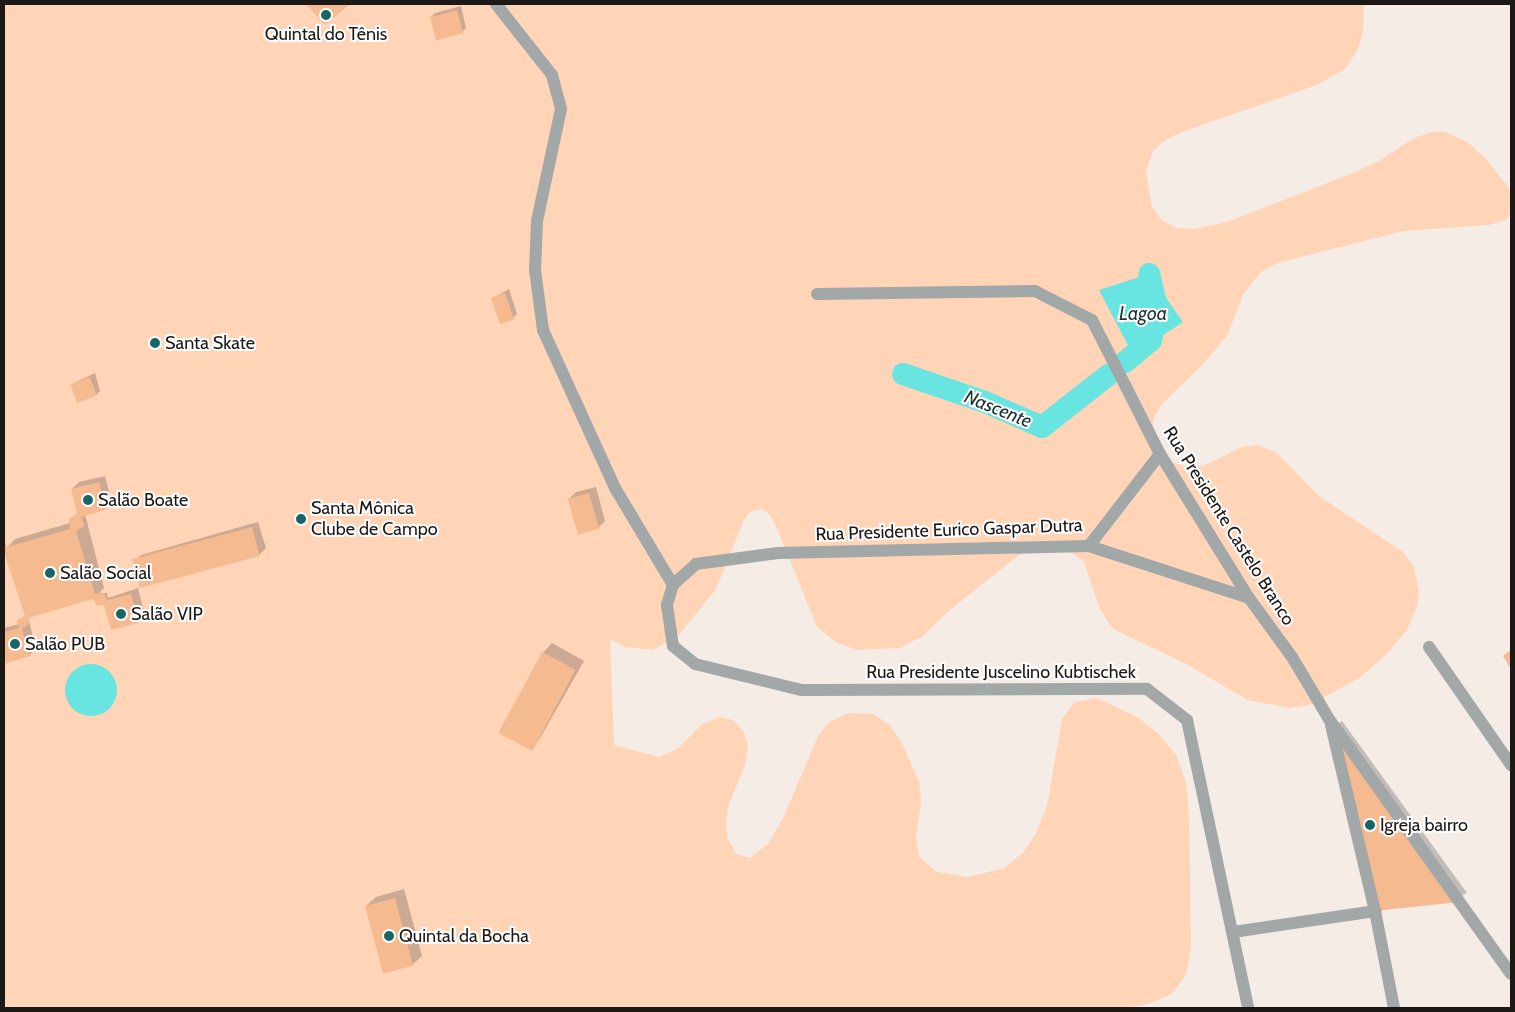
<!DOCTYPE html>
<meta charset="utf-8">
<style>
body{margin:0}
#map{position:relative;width:1515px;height:1012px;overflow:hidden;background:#f6ece6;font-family:Cabin,sans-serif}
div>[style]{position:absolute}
.green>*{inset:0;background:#ffd4b7}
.water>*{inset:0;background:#68e4e1}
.round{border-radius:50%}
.shadow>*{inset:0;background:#0003;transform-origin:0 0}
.river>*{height:22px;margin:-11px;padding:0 11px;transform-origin:11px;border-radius:11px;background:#68e4e1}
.building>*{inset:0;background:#f5ba90;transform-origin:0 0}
.street>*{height:12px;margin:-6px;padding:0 6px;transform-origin:6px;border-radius:6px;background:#a2a7a7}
.dots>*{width:14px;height:14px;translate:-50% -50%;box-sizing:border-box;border:2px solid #fff;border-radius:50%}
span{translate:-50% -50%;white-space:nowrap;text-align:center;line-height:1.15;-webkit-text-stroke:4px #fff;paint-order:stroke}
.poi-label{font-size:18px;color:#1b1816}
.left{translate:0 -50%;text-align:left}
.street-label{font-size:18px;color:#1b1816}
.water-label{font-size:19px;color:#1c3232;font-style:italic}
.frame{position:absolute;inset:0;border:5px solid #1b1816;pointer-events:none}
</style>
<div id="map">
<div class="green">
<i style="clip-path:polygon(4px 4px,1364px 4px,1363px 33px,1357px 51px,1345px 69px,1317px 85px,1182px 132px,1162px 142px,1152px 153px,1146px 172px,1152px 207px,1163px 221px,1177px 228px,1194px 229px,1227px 222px,1348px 175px,1379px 161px,1414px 138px,1431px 132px,1445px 132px,1467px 142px,1482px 155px,1511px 190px,1511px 214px,1505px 220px,1489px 225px,1403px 231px,1278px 263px,1261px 272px,1244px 293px,1227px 336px,1204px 363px,1161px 405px,1153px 420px,1153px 440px,1171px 462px,1188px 467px,1205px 465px,1242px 447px,1257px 445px,1277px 453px,1319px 496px,1403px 552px,1414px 567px,1419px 592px,1417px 607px,1407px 630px,1383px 658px,1359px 678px,1310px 705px,1289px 708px,1248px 700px,1186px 664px,1113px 629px,1100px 609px,1084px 562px,1070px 551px,1032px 550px,1019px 555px,951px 609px,923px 636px,900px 648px,857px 650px,837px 643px,817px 627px,779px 533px,770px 515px,762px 509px,751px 511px,744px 520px,716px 589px,679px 635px,653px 650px,624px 647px,610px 639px,614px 745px,659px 757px,679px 748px,701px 725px,719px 717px,733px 720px,744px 732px,748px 746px,745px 765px,728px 807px,726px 826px,728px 839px,736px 854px,750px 858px,769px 843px,785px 814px,818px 736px,829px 722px,848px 713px,873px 714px,890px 725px,902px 743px,919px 782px,921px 802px,916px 838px,919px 857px,937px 872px,968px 877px,1004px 868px,1023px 853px,1035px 835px,1047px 806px,1062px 719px,1075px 702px,1097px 698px,1137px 717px,1159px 734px,1176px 755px,1186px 782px,1189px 814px,1191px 948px,1186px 975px,1172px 994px,1148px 1004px,1127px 1008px,4px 1008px)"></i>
</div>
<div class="water">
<i style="clip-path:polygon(1149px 274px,1183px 322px,1133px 355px,1099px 290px)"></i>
<i class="round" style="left:65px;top:664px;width:52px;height:52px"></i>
</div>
<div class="shadow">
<i style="clip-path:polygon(461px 6px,466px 28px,462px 32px,431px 17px,435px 13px)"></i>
<i style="clip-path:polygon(509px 289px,517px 314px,513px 318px,493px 298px)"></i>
<i style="clip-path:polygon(95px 373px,100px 391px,96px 395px,72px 384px)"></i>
<i style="clip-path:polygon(105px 476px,112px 503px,105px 509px,85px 514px,104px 588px,99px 593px,107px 593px,108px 598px,138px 588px,145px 615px,138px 622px,96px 597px,28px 617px,36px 649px,29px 655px,4px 662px,4px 628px,20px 624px,26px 616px,4px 550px,4px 539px,7px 548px,15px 539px,70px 523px,77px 513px,72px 489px,79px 482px)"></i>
<i style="clip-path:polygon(596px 487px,605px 521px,598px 528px,569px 499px,576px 492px)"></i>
<i style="clip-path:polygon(258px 522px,266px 548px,259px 555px,134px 561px,141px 555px)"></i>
<i style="clip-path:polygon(552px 643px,584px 661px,539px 740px,530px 749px,499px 732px,543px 653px)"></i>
<i style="left:1342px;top:721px;width:212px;height:13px;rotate:54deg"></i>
<i style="clip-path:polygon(404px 889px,422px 956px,412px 965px,366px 906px,376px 897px)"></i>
</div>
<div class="river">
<i style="left:1125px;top:362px;width:34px;rotate:-40deg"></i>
<i style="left:1151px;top:340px;width:29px;rotate:-76deg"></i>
<i style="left:1158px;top:312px;width:39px;rotate:-103deg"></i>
<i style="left:903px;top:374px;width:87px;rotate:18.9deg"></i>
<i style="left:985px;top:402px;width:62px;rotate:23.7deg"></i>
<i style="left:1042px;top:427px;width:84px;rotate:-38.2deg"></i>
</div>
<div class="building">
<i style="clip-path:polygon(306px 4px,350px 4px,325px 25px)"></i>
<i style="left:457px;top:10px;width:24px;height:28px;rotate:75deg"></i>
<i style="left:505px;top:293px;width:28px;height:15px;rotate:71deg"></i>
<i style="left:90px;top:377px;width:20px;height:21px;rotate:70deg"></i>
<i style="clip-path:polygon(99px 482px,106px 510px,81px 517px,85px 526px,76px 531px,95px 594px,104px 593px,107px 600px,131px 594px,139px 623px,111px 630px,104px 605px,97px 606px,93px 599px,28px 618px,29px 624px,22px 629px,30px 656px,4px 664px,4px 632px,19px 628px,17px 620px,25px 616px,4px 552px,4px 540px,7px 547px,70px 529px,69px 519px,77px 514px,71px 489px)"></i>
<i style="left:589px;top:493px;width:37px;height:22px;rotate:74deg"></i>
<i style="left:252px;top:527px;width:30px;height:124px;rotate:75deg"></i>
<i style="clip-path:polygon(1511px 650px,1511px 669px,1503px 656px)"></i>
<i style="left:542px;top:652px;width:38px;height:92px;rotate:28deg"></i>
<i style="clip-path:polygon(1332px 729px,1459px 902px,1375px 911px)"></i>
<i style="left:395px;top:898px;width:70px;height:31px;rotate:75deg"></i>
</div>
<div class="street">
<i style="left:496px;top:4px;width:90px;rotate:51.7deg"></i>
<i style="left:552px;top:75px;width:35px;rotate:75deg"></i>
<i style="left:561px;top:109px;width:115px;rotate:102.1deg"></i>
<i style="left:537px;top:221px;width:49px;rotate:92.3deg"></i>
<i style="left:535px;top:270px;width:61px;rotate:82.4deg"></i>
<i style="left:543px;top:330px;width:174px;rotate:65.5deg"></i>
<i style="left:615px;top:488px;width:113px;rotate:59.1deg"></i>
<i style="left:817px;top:294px;width:218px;rotate:-0.8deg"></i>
<i style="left:1035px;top:291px;width:64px;rotate:27deg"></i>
<i style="left:1092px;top:320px;width:150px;rotate:63.1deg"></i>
<i style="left:1160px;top:454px;width:169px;rotate:58.3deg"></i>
<i style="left:1249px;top:598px;width:73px;rotate:53.9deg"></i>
<i style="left:1292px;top:657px;width:72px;rotate:59.2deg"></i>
<i style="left:1329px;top:719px;width:313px;rotate:54.5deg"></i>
<i style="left:1160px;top:454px;width:116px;rotate:127.7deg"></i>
<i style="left:1089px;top:546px;width:311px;rotate:178.7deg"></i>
<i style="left:778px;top:553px;width:83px;rotate:172.4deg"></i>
<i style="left:696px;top:564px;width:31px;rotate:138deg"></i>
<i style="left:673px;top:585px;width:21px;rotate:107deg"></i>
<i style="left:667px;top:605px;width:41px;rotate:81.7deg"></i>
<i style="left:673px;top:646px;width:28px;rotate:39deg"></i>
<i style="left:695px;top:664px;width:110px;rotate:13.7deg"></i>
<i style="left:802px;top:690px;width:345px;rotate:-0.2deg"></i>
<i style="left:1147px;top:689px;width:51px;rotate:37.8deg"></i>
<i style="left:1187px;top:720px;width:294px;rotate:78deg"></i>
<i style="left:1089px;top:546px;width:168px;rotate:18deg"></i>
<i style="left:1429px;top:647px;width:144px;rotate:55.2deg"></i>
<i style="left:1331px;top:725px;width:191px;rotate:76.7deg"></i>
<i style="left:1375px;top:911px;width:99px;rotate:78.9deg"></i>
<i style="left:1233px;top:932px;width:144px;rotate:-8.4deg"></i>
</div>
<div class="dots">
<i style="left:326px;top:15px;background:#176564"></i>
<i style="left:155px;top:343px;background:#176564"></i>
<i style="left:88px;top:500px;background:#176564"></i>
<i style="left:301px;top:519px;background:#176564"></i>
<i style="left:50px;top:573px;background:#176564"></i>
<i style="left:121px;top:614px;background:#176564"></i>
<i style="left:15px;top:644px;background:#176564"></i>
<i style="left:1370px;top:825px;background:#176564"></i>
<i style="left:389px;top:936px;background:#176564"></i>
</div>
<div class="poi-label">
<span style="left:326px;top:34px">Quintal do Tênis</span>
<span class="left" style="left:165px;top:343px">Santa Skate</span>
<span class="left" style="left:98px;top:500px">Salão Boate</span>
<span class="left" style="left:311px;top:519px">Santa Mônica<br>Clube de Campo</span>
<span class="left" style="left:60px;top:573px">Salão Social</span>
<span class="left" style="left:131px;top:614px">Salão VIP</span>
<span class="left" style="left:25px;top:644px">Salão PUB</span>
<span class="left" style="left:1380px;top:825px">Igreja bairro</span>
<span class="left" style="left:399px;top:936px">Quintal da Bocha</span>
</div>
<div class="street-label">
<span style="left:1229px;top:526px;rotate:58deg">Rua Presidente Castelo Branco</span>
<span style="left:949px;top:530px;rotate:-2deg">Rua Presidente Eurico Gaspar Dutra</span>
<span style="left:1001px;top:672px">Rua Presidente Juscelino Kubtischek</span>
</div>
<div class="water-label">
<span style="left:1143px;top:314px">Lagoa</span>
<span style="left:998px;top:409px;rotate:22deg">Nascente</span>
</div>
<div class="frame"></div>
</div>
